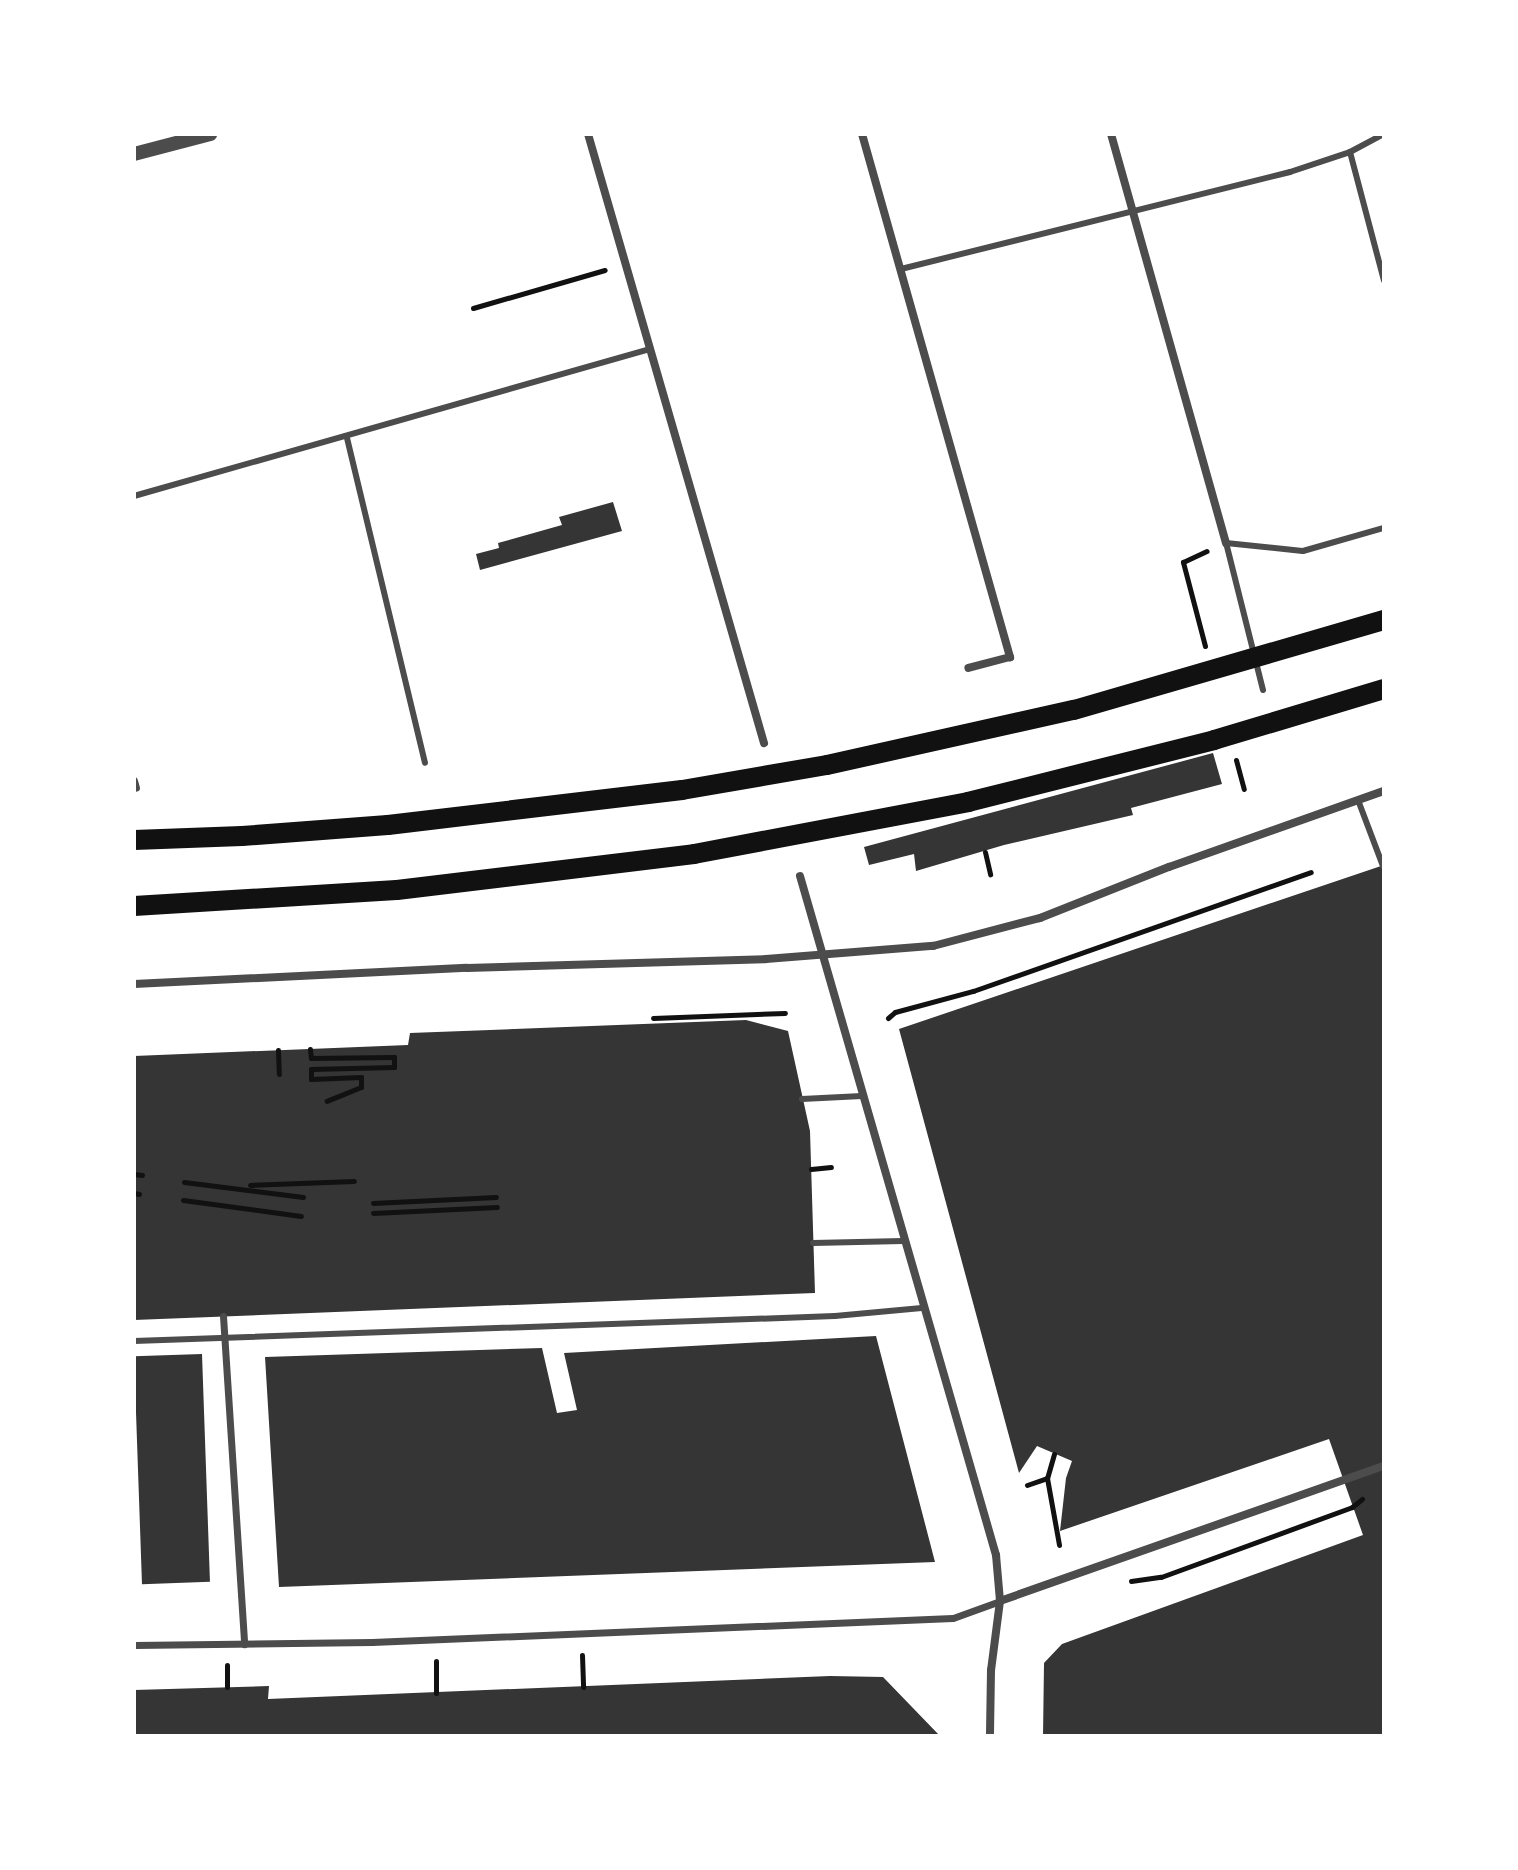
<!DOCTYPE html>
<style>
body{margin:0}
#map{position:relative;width:1518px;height:1870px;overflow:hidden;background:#fff;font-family:"DejaVu Sans",sans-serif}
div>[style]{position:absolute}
.building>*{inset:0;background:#353535;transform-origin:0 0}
.path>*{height:5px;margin:-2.5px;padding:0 2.5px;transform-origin:2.5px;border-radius:2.5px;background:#111}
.service>*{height:6px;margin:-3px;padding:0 3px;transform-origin:3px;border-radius:3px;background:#4c4c4c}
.pedestrian>*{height:7px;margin:-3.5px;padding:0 3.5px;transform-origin:3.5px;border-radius:3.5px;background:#4c4c4c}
.minor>*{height:8px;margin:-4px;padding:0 4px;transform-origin:4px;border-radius:4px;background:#4c4c4c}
.tertiary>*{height:14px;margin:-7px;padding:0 7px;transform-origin:7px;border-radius:7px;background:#4c4c4c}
.primary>*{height:20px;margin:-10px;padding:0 10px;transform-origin:10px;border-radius:10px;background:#111}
span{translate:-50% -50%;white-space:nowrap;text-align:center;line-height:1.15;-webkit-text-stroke:6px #fff;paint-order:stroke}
.frame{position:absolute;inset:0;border:136px solid #fff;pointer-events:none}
</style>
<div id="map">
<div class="building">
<i style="clip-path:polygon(613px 502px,622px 531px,480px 570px,476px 554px,499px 548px,498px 543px,562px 525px,559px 517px)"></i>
<i style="clip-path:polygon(1213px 753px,1222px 784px,1131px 808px,1133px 815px,1004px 845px,916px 871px,914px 854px,869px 865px,864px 847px)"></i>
<i style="clip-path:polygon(1384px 865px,1384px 1736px,1043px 1736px,1044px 1663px,1062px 1644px,1363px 1535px,1329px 1439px,1060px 1531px,1066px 1478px,1072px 1461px,1037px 1446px,1019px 1473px,899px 1029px)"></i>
<i style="clip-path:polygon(746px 1020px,788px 1031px,810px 1131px,815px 1293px,134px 1320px,134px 1056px,408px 1045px,410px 1033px)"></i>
<i style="clip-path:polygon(876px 1336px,935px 1562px,279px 1587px,265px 1357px,542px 1348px,557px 1413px,577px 1410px,564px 1353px)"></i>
<i style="left:202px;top:1354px;width:228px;height:68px;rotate:88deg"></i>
<i style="clip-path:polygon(830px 1676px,883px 1677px,940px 1736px,134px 1736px,134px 1690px,269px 1686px,268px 1699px)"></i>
</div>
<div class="path">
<i style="left:473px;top:308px;width:137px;rotate:-16.1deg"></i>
<i style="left:1205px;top:646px;width:87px;rotate:-104.7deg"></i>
<i style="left:1183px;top:562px;width:26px;rotate:-25deg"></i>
<i style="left:1236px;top:760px;width:30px;rotate:75deg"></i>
<i style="left:985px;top:852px;width:23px;rotate:77deg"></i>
<i style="left:653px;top:1018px;width:132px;rotate:-2.2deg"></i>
<i style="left:888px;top:1018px;width:9px;rotate:-41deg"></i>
<i style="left:895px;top:1012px;width:81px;rotate:-15.1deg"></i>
<i style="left:973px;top:991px;width:358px;rotate:-19.4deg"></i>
<i style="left:310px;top:1049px;width:9px;rotate:84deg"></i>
<i style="left:311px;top:1058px;width:83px;rotate:-0.7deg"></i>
<i style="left:394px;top:1057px;width:10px;rotate:90deg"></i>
<i style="left:394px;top:1067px;width:83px;rotate:178.6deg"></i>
<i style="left:311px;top:1069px;width:10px;rotate:90deg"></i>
<i style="left:311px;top:1079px;width:50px;rotate:-2.3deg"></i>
<i style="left:361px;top:1077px;width:10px;rotate:90deg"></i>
<i style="left:361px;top:1087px;width:37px;rotate:158deg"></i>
<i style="left:278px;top:1050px;width:24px;rotate:88deg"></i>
<i style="left:811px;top:1169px;width:20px;rotate:-6deg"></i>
<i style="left:134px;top:1174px;width:8px;rotate:7deg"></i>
<i style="left:184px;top:1182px;width:120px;rotate:7.2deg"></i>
<i style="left:250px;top:1185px;width:104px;rotate:-2.2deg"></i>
<i style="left:134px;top:1193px;width:5px;rotate:11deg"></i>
<i style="left:183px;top:1200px;width:119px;rotate:7.7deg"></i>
<i style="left:373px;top:1203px;width:123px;rotate:-2.8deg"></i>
<i style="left:373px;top:1213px;width:124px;rotate:-2.8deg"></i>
<i style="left:1054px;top:1454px;width:25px;rotate:106deg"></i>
<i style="left:1047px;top:1478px;width:68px;rotate:79.8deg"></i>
<i style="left:1027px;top:1485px;width:21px;rotate:-19deg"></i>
<i style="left:1131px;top:1581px;width:30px;rotate:-8deg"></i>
<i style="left:1161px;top:1577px;width:203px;rotate:-20.1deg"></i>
<i style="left:1352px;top:1507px;width:13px;rotate:-39deg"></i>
<i style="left:582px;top:1655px;width:32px;rotate:88deg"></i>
<i style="left:436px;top:1661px;width:32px;rotate:90deg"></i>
<i style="left:227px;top:1665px;width:22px;rotate:90deg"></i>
</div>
<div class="service">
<i style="left:1350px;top:152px;width:133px;rotate:75.2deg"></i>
<i style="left:901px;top:269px;width:401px;rotate:-14deg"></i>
<i style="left:1290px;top:172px;width:63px;rotate:-18.4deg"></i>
<i style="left:1350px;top:152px;width:38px;rotate:-28deg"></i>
<i style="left:347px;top:438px;width:334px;rotate:76.5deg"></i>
<i style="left:134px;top:496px;width:537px;rotate:-15.9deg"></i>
<i style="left:1263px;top:690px;width:152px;rotate:-104.1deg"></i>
<i style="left:1226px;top:543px;width:77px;rotate:5.9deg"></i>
<i style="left:1303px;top:551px;width:84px;rotate:-15.9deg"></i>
<i style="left:1358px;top:800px;width:71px;rotate:69.3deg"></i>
<i style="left:802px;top:1099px;width:60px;rotate:-2.9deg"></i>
<i style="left:813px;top:1243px;width:90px;rotate:-1.3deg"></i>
<i style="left:134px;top:1341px;width:701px;rotate:-2.04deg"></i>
<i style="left:835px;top:1316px;width:87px;rotate:-5.3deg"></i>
</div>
<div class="pedestrian">
<i style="left:223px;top:1316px;width:329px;rotate:86.3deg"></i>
<i style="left:134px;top:1645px;width:238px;rotate:-0.7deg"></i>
<i style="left:372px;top:1642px;width:581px;rotate:-2.37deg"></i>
<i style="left:953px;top:1618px;width:50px;rotate:-19.9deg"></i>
</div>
<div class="minor">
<i style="left:588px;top:134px;width:634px;rotate:73.88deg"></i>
<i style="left:862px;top:134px;width:544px;rotate:74.2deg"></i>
<i style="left:1010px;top:657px;width:43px;rotate:165.3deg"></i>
<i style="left:1111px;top:134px;width:425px;rotate:74.3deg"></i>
<i style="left:134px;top:781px;width:7px;rotate:74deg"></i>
<i style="left:800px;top:876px;width:707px;rotate:73.9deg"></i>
<i style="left:996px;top:1555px;width:46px;rotate:85deg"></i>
<i style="left:1000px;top:1601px;width:70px;rotate:97.4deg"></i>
<i style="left:991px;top:1670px;width:66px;rotate:90.9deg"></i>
<i style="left:134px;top:984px;width:333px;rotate:-2.8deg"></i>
<i style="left:467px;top:968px;width:299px;rotate:-1.7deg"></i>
<i style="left:766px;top:959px;width:168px;rotate:-4.5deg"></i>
<i style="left:933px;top:946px;width:111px;rotate:-14.7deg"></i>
<i style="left:1040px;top:918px;width:139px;rotate:-21.6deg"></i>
<i style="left:1169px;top:867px;width:228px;rotate:-19.5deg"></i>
<i style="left:1000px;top:1601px;width:407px;rotate:-19.4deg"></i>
</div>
<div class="tertiary">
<i style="left:134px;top:154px;width:79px;rotate:-14.7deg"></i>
</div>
<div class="primary">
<i style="left:134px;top:840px;width:108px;rotate:-2.1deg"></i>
<i style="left:242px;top:836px;width:146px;rotate:-4.3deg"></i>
<i style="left:388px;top:825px;width:296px;rotate:-6.8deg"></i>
<i style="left:682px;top:790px;width:147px;rotate:-9.8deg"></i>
<i style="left:827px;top:765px;width:253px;rotate:-12.6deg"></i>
<i style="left:1074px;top:710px;width:323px;rotate:-16.2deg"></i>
<i style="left:134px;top:906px;width:263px;rotate:-3.5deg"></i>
<i style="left:397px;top:890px;width:299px;rotate:-6.9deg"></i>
<i style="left:694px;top:854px;width:279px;rotate:-10.7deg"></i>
<i style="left:968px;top:802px;width:254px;rotate:-14.1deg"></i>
<i style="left:1214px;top:740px;width:177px;rotate:-16.7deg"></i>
</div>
<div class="frame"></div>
</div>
